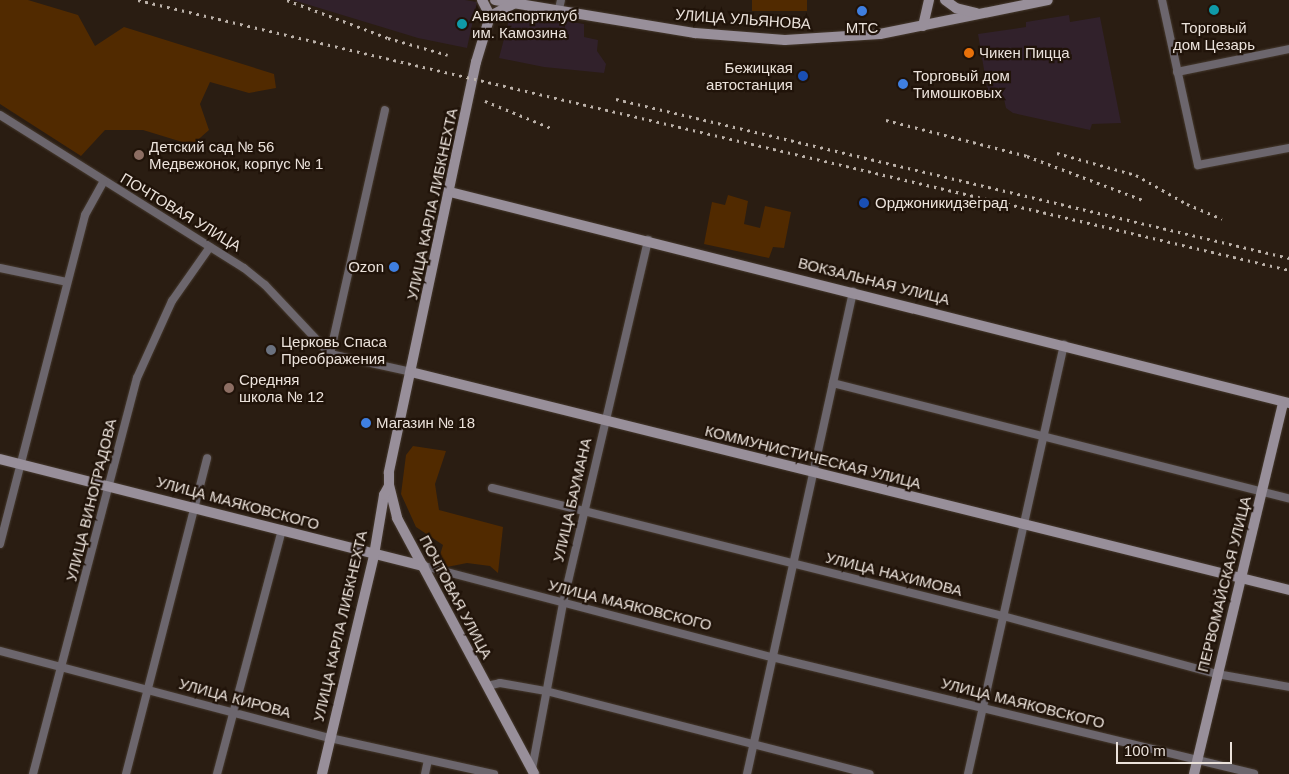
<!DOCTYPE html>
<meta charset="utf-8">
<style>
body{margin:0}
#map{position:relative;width:1289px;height:774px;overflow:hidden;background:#2a1d12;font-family:Arial,sans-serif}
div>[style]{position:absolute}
.industrial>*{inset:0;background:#31212b}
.green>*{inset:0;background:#512a00;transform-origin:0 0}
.roads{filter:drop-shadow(0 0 1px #45392e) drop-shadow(0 0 1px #45392e)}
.street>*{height:8px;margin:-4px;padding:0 4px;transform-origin:4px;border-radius:4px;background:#6c666d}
.secondary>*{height:10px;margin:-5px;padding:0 5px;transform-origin:5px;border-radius:5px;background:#988f9a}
.rail>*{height:2.5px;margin-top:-1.25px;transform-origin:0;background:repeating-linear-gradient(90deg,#bbb1a9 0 2.5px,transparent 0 7.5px)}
.dots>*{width:14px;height:14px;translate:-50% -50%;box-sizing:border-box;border:2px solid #201309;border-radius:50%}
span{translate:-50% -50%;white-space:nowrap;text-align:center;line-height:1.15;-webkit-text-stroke:4.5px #201309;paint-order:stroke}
.poi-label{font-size:15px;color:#ebe2db}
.left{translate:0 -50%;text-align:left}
.right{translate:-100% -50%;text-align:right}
.street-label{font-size:15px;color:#ebe2db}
.scale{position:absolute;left:1116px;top:742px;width:116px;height:22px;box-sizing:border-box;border:2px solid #ebe2db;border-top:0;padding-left:6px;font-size:15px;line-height:18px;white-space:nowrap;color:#ebe2db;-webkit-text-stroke:4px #201309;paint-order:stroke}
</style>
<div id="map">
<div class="industrial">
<i style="clip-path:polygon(293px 0,465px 0,477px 2px,467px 48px,418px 38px)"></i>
<i style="clip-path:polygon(511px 12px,584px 24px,584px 37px,598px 40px,597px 51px,606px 64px,604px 73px,544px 67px,499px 58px)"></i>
<i style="clip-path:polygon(1069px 15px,1070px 22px,1100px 17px,1121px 123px,1092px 124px,1090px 130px,1013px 113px,1006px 108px,1004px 99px,989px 99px,978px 34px,1026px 27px,1026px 22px)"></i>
</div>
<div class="green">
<i style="clip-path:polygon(0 0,28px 0,78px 15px,95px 46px,124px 27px,274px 74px,276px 88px,249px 93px,210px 82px,200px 104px,209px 130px,192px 145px,143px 130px,105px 130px,81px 156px,0 104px)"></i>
<i style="left:752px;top:0;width:55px;height:11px"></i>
<i style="clip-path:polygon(728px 195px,748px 201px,744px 224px,760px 228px,765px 206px,791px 212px,784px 248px,773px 247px,769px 258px,704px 244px,712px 202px,725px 205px)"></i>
<i style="clip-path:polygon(413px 446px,446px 451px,435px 484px,439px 510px,503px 527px,498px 573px,490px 566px,467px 563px,447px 567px,440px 555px,443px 545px,416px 527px,401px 494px,406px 455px)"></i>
</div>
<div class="roads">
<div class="street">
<i style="left:1162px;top:0;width:169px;rotate:77.7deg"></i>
<i style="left:1198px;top:165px;width:93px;rotate:-10.6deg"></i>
<i style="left:558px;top:13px;width:13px;rotate:-77deg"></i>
<i style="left:1177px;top:72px;width:114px;rotate:-11.6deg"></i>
<i style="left:0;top:115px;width:288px;rotate:32.1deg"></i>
<i style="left:244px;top:268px;width:27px;rotate:39deg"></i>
<i style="left:265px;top:285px;width:95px;rotate:46.7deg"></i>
<i style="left:0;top:268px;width:68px;rotate:11.8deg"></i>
<i style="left:330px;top:354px;width:250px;rotate:-77.3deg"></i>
<i style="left:330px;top:354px;width:83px;rotate:12.5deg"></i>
<i style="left:833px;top:383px;width:470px;rotate:14.2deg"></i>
<i style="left:492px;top:488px;width:527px;rotate:14.06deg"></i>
<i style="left:1003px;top:616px;width:222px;rotate:15.2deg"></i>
<i style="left:1217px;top:674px;width:73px;rotate:10.2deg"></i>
<i style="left:0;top:544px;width:340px;rotate:-75.5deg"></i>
<i style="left:85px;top:215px;width:38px;rotate:-61deg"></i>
<i style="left:424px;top:566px;width:360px;rotate:14.7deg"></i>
<i style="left:772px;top:657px;width:496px;rotate:13.6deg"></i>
<i style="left:0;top:651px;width:341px;rotate:14.8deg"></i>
<i style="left:330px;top:738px;width:168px;rotate:12.4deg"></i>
<i style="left:487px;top:686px;width:13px;rotate:-13deg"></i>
<i style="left:500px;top:683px;width:47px;rotate:9.9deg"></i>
<i style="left:546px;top:691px;width:334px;rotate:14.4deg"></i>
<i style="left:532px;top:769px;width:169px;rotate:-79.4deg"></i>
<i style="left:563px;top:603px;width:373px;rotate:-76.8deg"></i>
<i style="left:33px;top:774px;width:409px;rotate:-75.3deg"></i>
<i style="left:137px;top:378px;width:85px;rotate:-65.6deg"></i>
<i style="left:172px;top:301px;width:66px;rotate:-54.9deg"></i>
<i style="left:126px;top:774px;width:326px;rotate:-75.6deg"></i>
<i style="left:217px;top:774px;width:253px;rotate:-75.1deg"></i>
<i style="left:425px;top:774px;width:14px;rotate:-78deg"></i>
<i style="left:747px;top:774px;width:494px;rotate:-77.6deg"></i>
<i style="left:968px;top:774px;width:440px;rotate:-77.4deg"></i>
</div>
<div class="secondary">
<i style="left:482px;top:0;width:18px;rotate:63deg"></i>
<i style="left:495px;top:0;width:203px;rotate:9.4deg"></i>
<i style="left:695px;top:33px;width:90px;rotate:4.4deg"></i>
<i style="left:785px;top:40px;width:95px;rotate:-3.6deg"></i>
<i style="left:880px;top:34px;width:171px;rotate:-11.4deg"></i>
<i style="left:945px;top:0;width:14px;rotate:36deg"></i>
<i style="left:956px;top:8px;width:21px;rotate:14deg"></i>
<i style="left:513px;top:4px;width:26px;rotate:152deg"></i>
<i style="left:490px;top:16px;width:48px;rotate:106.9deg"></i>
<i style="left:476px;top:62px;width:420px;rotate:102deg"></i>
<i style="left:389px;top:473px;width:12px;rotate:90deg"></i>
<i style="left:389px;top:485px;width:34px;rotate:76deg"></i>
<i style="left:397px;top:518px;width:290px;rotate:61.8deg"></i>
<i style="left:923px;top:26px;width:27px;rotate:-77deg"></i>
<i style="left:450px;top:192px;width:865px;rotate:14.12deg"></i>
<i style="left:411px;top:372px;width:905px;rotate:13.94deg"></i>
<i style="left:0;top:459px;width:437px;rotate:14.2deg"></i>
<i style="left:322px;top:774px;width:225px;rotate:-76.6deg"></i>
<i style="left:374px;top:555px;width:61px;rotate:-80.5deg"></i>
<i style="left:384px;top:495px;width:10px;rotate:-61deg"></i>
<i style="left:1194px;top:774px;width:382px;rotate:-76.5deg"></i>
</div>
</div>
<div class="rail">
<i style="left:138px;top:0;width:1182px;rotate:13.2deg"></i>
<i style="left:287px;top:0;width:108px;rotate:20.6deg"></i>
<i style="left:388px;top:38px;width:62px;rotate:15.8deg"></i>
<i style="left:616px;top:99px;width:692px;rotate:13.29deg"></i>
<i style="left:485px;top:101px;width:71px;rotate:22.2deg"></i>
<i style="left:886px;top:120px;width:146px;rotate:14.3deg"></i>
<i style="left:1027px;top:156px;width:124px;rotate:20.8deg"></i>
<i style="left:1057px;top:153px;width:82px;rotate:15.6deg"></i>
<i style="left:1136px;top:175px;width:59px;rotate:29.6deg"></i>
<i style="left:1187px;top:204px;width:38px;rotate:23deg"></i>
</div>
<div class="dots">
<i style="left:1214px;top:10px;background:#0f9aa8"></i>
<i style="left:862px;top:11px;background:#3f7fe0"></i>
<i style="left:462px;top:24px;background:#0f9aa8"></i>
<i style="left:969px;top:53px;background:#e8710a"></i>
<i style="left:803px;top:76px;background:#1a4fb4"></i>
<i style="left:903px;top:84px;background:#3f7fe0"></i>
<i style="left:139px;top:155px;background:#8d6e63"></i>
<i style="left:864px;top:203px;background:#1a4fb4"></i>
<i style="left:394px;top:267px;background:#3f7fe0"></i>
<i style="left:271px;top:350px;background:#6b7280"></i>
<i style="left:229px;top:388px;background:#8d6e63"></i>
<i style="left:366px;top:423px;background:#3f7fe0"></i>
</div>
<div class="poi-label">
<span class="left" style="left:472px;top:24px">Авиаспортклуб<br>им. Камозина</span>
<span style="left:1214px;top:36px">Торговый<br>дом Цезарь</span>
<span style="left:862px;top:28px">МТС</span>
<span class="left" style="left:979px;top:53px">Чикен Пицца</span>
<span class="right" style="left:793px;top:76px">Бежицкая<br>автостанция</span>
<span class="left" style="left:913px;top:84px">Торговый дом<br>Тимошковых</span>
<span class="left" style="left:149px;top:155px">Детский сад № 56<br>Медвежонок, корпус № 1</span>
<span class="left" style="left:875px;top:203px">Орджоникидзеград</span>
<span class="right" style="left:384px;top:267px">Ozon</span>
<span class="left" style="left:281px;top:350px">Церковь Спаса<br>Преображения</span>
<span class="left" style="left:239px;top:388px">Средняя<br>школа № 12</span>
<span class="left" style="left:376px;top:423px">Магазин № 18</span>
</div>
<div class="street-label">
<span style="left:743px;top:19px;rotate:4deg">УЛИЦА УЛЬЯНОВА</span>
<span style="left:432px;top:204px;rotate:-78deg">УЛИЦА КАРЛА ЛИБКНЕХТА</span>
<span style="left:181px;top:212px;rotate:31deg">ПОЧТОВАЯ УЛИЦА</span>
<span style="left:874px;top:281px;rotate:14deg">ВОКЗАЛЬНАЯ УЛИЦА</span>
<span style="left:813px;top:457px;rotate:14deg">КОММУНИСТИЧЕСКАЯ УЛИЦА</span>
<span style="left:91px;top:500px;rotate:-76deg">УЛИЦА ВИНОГРАДОВА</span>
<span style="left:572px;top:500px;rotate:-77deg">УЛИЦА БАУМАНА</span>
<span style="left:238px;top:503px;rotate:15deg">УЛИЦА МАЯКОВСКОГО</span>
<span style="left:894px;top:574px;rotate:14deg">УЛИЦА НАХИМОВА</span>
<span style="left:1224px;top:584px;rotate:-76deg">ПЕРВОМАЙСКАЯ УЛИЦА</span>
<span style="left:456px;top:597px;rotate:62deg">ПОЧТОВАЯ УЛИЦА</span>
<span style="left:630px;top:605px;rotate:14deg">УЛИЦА МАЯКОВСКОГО</span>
<span style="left:340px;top:626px;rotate:-77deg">УЛИЦА КАРЛА ЛИБКНЕХТА</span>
<span style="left:235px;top:698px;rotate:15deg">УЛИЦА КИРОВА</span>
<span style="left:1023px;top:703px;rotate:14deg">УЛИЦА МАЯКОВСКОГО</span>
</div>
<div class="scale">100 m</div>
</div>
